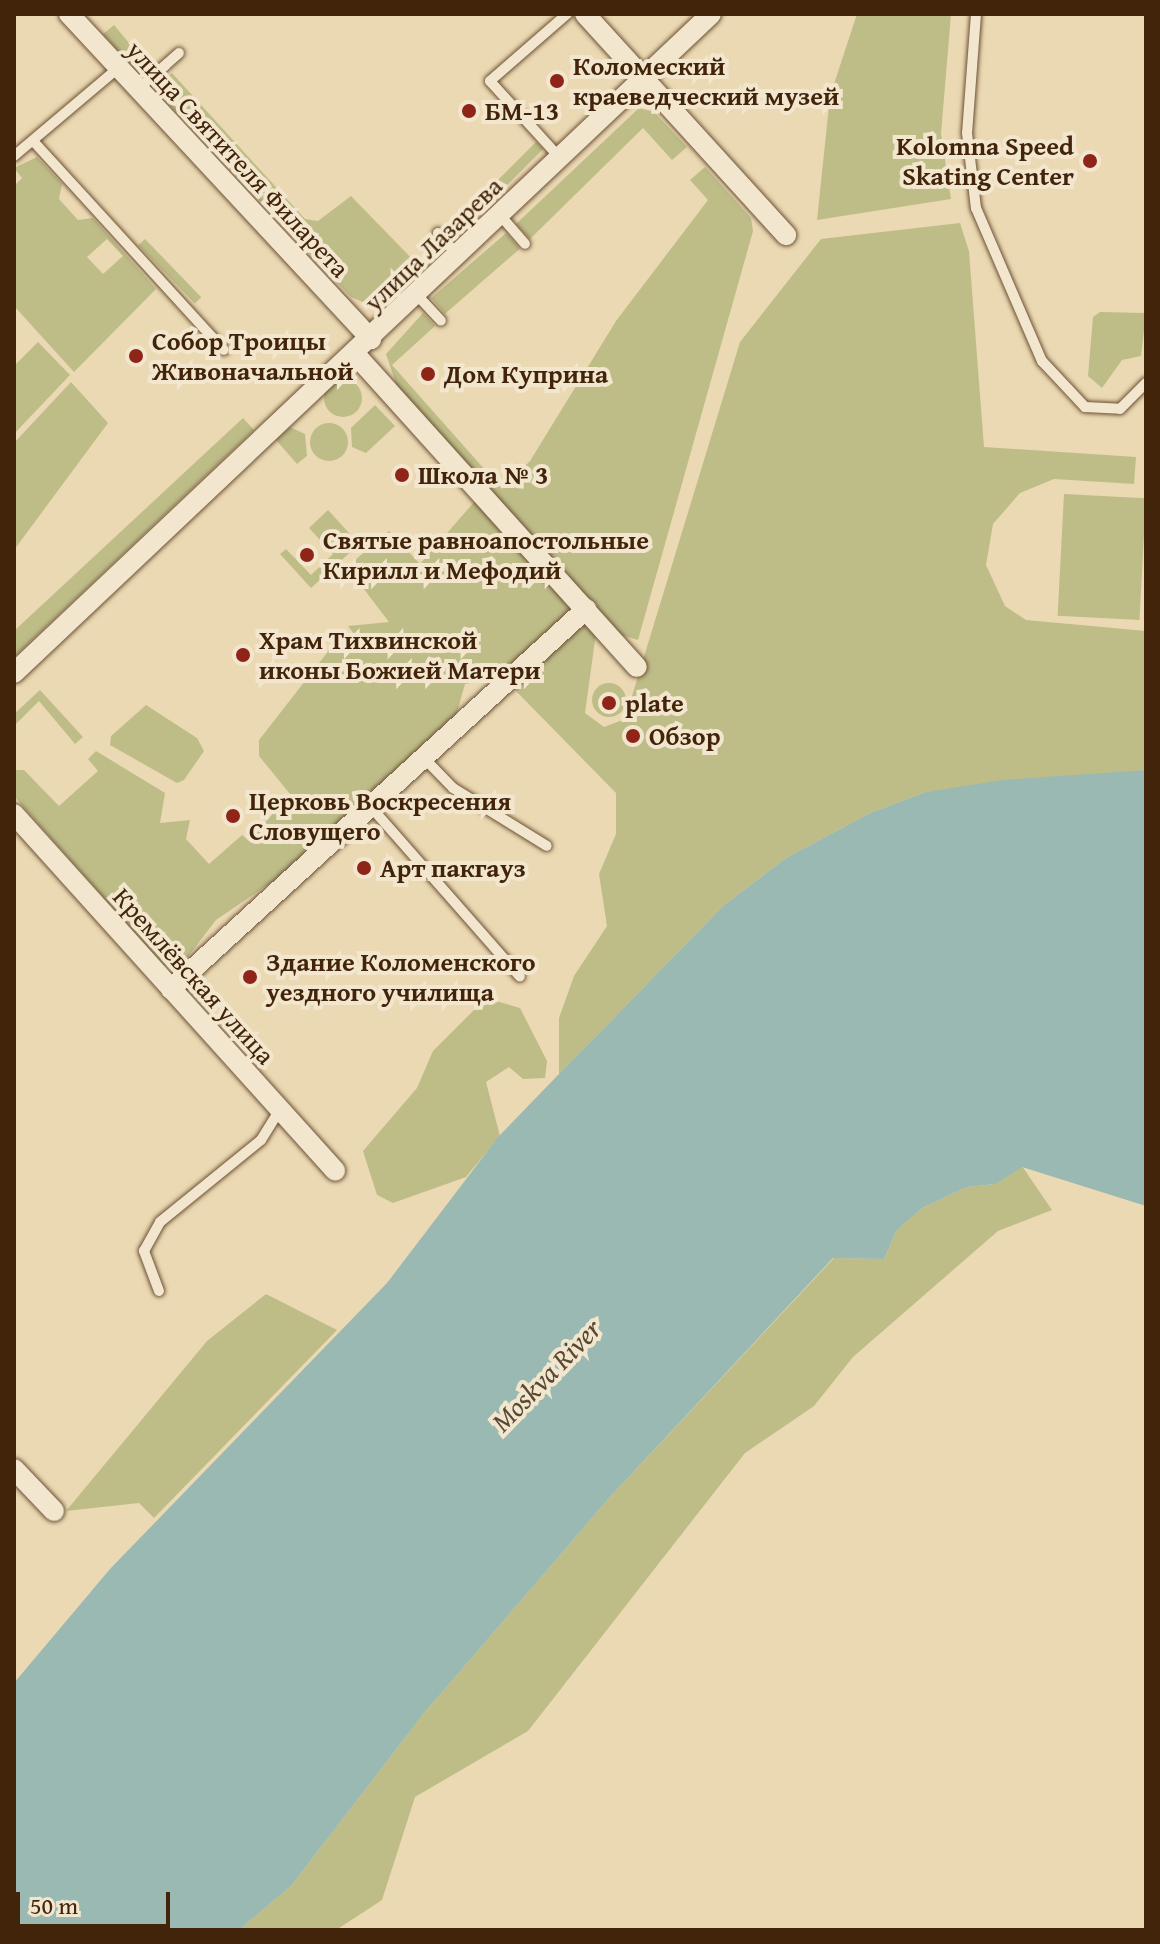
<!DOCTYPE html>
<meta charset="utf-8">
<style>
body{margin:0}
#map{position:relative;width:1160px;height:1944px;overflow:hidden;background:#ebd9b3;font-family:"Gentium Book Plus",serif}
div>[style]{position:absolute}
.green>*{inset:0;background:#bebd88;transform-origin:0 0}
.round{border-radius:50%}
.water>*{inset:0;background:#99b9b2}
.roads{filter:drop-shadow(0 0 2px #6c5135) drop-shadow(0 0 2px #6c5135)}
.lane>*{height:10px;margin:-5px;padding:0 5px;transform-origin:5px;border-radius:5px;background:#f2e6ce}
.street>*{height:20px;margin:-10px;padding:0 10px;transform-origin:10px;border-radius:10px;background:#f2e6ce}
.dots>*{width:22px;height:22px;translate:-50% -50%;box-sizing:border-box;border:4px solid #f2e6ce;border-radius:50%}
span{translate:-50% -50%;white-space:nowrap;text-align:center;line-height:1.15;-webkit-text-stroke:8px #f2e6ce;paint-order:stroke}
.poi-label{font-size:26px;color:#42240b;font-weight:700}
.left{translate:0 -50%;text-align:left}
.right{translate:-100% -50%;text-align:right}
.street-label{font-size:26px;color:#42240b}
.water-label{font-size:28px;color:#584935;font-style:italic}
.frame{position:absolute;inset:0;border:16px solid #42240b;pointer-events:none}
.scale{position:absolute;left:16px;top:1892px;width:154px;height:36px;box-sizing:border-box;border:4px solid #42240b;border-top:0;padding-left:10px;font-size:24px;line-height:28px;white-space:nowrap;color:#42240b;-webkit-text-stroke:6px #f2e6ce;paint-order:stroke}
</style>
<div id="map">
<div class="green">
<i style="clip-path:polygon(857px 14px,951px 14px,941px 134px,951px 199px,817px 220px,830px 96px)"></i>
<i style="clip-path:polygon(114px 25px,152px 70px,136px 71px,103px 34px)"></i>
<i style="clip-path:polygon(172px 73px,305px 219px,318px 221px,351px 196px,420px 267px,377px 308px,351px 297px,154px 89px)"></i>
<i style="clip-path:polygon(639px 108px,654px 112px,687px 147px,672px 160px,643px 128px,530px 239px,516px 224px)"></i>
<i style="left:536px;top:142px;width:10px;height:73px;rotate:45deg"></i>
<i style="clip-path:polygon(evenodd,37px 157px,62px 184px,59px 199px,78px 220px,93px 218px,156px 289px,74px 372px,14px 306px,14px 186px,22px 178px,14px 168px,37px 157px,107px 239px,123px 256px,103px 274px,87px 257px,107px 239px)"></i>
<i style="clip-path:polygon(705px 167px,751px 218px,753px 231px,638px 640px,621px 635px,397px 387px,386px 354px,423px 313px,435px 326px,392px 365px,502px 489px,530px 461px,616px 321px,708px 200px,690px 180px)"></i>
<i style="clip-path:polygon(960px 223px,969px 251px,984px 447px,1136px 457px,1134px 484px,1054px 479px,1020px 493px,993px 524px,986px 565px,1005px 606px,1026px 620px,1146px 631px,1146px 770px,926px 792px,870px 813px,786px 858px,724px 905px,559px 1074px,559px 1018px,574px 976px,607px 926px,599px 874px,616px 834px,616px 793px,511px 686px,586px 624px,596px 633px,585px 713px,604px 727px,625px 719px,740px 342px,821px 239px)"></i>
<i style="left:506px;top:233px;width:21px;height:99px;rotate:49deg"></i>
<i style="left:145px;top:239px;width:81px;height:9px;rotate:46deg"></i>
<i style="clip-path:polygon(1100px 312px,1146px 313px,1141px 356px,1122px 360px,1102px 388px,1088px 376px,1093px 317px)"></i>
<i style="clip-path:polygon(38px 342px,70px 375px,14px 434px,14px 366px)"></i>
<i class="round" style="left:324px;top:379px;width:38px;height:38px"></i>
<i style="clip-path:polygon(71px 382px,108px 423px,14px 550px,14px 443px)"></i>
<i style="clip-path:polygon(375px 405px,395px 426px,366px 453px,352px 447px,351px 428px)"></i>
<i style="clip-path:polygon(243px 418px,254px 430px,14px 657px,14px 631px)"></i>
<i class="round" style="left:310px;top:423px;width:38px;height:38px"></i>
<i style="clip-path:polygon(290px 427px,305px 434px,307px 456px,297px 464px,276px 440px)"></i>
<i style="left:1064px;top:494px;width:82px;height:122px;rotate:3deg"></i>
<i style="clip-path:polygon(475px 501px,570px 607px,568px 615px,499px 678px,465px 684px,456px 716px,285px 873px,216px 920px,183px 963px,164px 966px,14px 796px,14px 770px,24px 770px,59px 806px,98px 771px,88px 759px,96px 751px,165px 793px,160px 823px,190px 820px,186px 839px,209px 864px,242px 835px,249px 841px,290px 794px,259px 756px,259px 740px,337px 640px,345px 645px,354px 634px,348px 626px,389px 622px,347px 567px,389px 531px,420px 564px)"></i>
<i style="clip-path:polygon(328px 510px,359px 544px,311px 588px,280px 554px,286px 549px,311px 575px,333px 554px,309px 528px)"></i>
<i class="round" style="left:592px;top:683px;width:34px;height:34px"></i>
<i style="clip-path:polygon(40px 690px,83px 737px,75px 744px,39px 701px,14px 726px,14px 714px)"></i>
<i style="clip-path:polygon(146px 705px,197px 738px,204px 751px,184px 780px,177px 783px,110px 745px,111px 736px)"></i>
<i style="clip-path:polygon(486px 998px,520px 1008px,547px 1061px,545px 1078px,523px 1079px,509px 1067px,486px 1082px,500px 1136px,466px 1177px,393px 1203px,377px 1195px,363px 1151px,417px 1088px,433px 1051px)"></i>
<i style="clip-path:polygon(1022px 1166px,1052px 1210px,998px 1231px,853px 1357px,814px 1406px,745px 1453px,528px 1731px,415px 1797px,382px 1900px,336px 1930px,239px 1930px,291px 1886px,424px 1713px,610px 1497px,834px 1258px,884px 1259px,896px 1231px,922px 1208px,967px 1187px,996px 1184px)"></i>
<i style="clip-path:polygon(266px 1294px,337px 1330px,154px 1518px,139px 1503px,66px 1511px,207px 1341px)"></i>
</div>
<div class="water">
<i style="clip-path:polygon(1146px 770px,1146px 1206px,1022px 1167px,996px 1184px,967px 1187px,922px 1208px,896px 1231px,884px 1259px,833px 1258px,610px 1497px,424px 1713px,291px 1886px,239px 1930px,14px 1930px,14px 1683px,110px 1569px,387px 1283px,499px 1136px,559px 1074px,724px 905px,786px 858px,870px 813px,926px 792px,1003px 780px)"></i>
</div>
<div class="roads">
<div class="lane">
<i style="left:976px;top:14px;width:119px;rotate:94.3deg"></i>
<i style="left:967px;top:133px;width:76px;rotate:83.2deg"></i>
<i style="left:976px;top:208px;width:167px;rotate:66.7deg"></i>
<i style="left:1042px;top:361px;width:63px;rotate:46.9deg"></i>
<i style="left:1085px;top:407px;width:35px;rotate:3deg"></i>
<i style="left:1120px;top:409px;width:37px;rotate:-45deg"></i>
<i style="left:137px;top:90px;width:56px;rotate:-41.4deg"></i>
<i style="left:35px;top:143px;width:280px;rotate:47.6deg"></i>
<i style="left:14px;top:156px;width:136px;rotate:-40.2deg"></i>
<i style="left:560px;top:158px;width:104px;rotate:-132.3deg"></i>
<i style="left:490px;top:81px;width:102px;rotate:-41deg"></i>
<i style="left:500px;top:215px;width:38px;rotate:49deg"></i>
<i style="left:438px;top:233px;width:30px;rotate:48deg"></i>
<i style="left:417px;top:295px;width:35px;rotate:47deg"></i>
<i style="left:423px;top:757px;width:43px;rotate:45.9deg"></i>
<i style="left:453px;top:788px;width:110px;rotate:31.7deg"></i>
<i style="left:370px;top:806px;width:227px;rotate:48.7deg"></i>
<i style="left:159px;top:1291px;width:43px;rotate:-110.6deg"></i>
<i style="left:144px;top:1251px;width:33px;rotate:-61deg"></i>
<i style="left:160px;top:1222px;width:130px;rotate:-39.1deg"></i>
<i style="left:261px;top:1140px;width:36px;rotate:-58deg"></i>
</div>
<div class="street">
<i style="left:69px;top:14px;width:444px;rotate:47.1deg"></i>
<i style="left:585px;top:14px;width:299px;rotate:47.7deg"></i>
<i style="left:355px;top:354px;width:421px;rotate:48deg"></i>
<i style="left:14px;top:673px;width:959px;rotate:-43.39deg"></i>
<i style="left:14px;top:814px;width:480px;rotate:48deg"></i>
<i style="left:171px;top:989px;width:563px;rotate:-42.48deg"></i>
<i style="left:14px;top:1469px;width:58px;rotate:46.4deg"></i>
</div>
</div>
<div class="dots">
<i style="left:557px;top:81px;background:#8f2418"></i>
<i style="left:469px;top:111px;background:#8f2418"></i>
<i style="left:1090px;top:161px;background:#8f2418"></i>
<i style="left:136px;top:356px;background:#8f2418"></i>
<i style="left:428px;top:374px;background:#8f2418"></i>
<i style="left:402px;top:475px;background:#8f2418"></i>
<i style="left:307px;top:555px;background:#8f2418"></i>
<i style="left:243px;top:655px;background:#8f2418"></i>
<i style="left:609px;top:703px;background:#8f2418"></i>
<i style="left:633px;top:736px;background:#8f2418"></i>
<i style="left:233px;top:816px;background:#8f2418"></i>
<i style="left:364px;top:868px;background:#8f2418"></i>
<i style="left:250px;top:977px;background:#8f2418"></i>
</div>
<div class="poi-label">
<span class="left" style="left:573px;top:81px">Коломеский<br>краеведческий музей</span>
<span class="left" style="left:485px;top:111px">БМ-13</span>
<span class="right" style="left:1074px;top:161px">Kolomna Speed<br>Skating Center</span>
<span class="left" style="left:152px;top:356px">Собор Троицы<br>Живоначальной</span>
<span class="left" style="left:444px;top:374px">Дом Куприна</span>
<span class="left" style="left:418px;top:475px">Школа № 3</span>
<span class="left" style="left:323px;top:555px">Святые равноапостольные<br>Кирилл и Мефодий</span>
<span class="left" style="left:259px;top:655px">Храм Тихвинской<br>иконы Божией Матери</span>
<span class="left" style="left:625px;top:703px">plate</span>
<span class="left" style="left:649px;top:736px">Обзор</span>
<span class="left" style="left:249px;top:816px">Церковь Воскресения<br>Словущего</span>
<span class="left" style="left:380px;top:868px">Арт пакгауз</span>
<span class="left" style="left:266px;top:977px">Здание Коломенского<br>уездного училища</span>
</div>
<div class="street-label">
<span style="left:238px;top:159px;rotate:47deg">улица Святителя Филарета</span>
<span style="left:433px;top:244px;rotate:-44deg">улица Лазарева</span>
<span style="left:194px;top:976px;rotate:48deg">Кремлёвская улица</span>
</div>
<div class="water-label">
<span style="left:546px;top:1375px;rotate:-46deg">Moskva River</span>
</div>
<div class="frame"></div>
<div class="scale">50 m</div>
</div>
